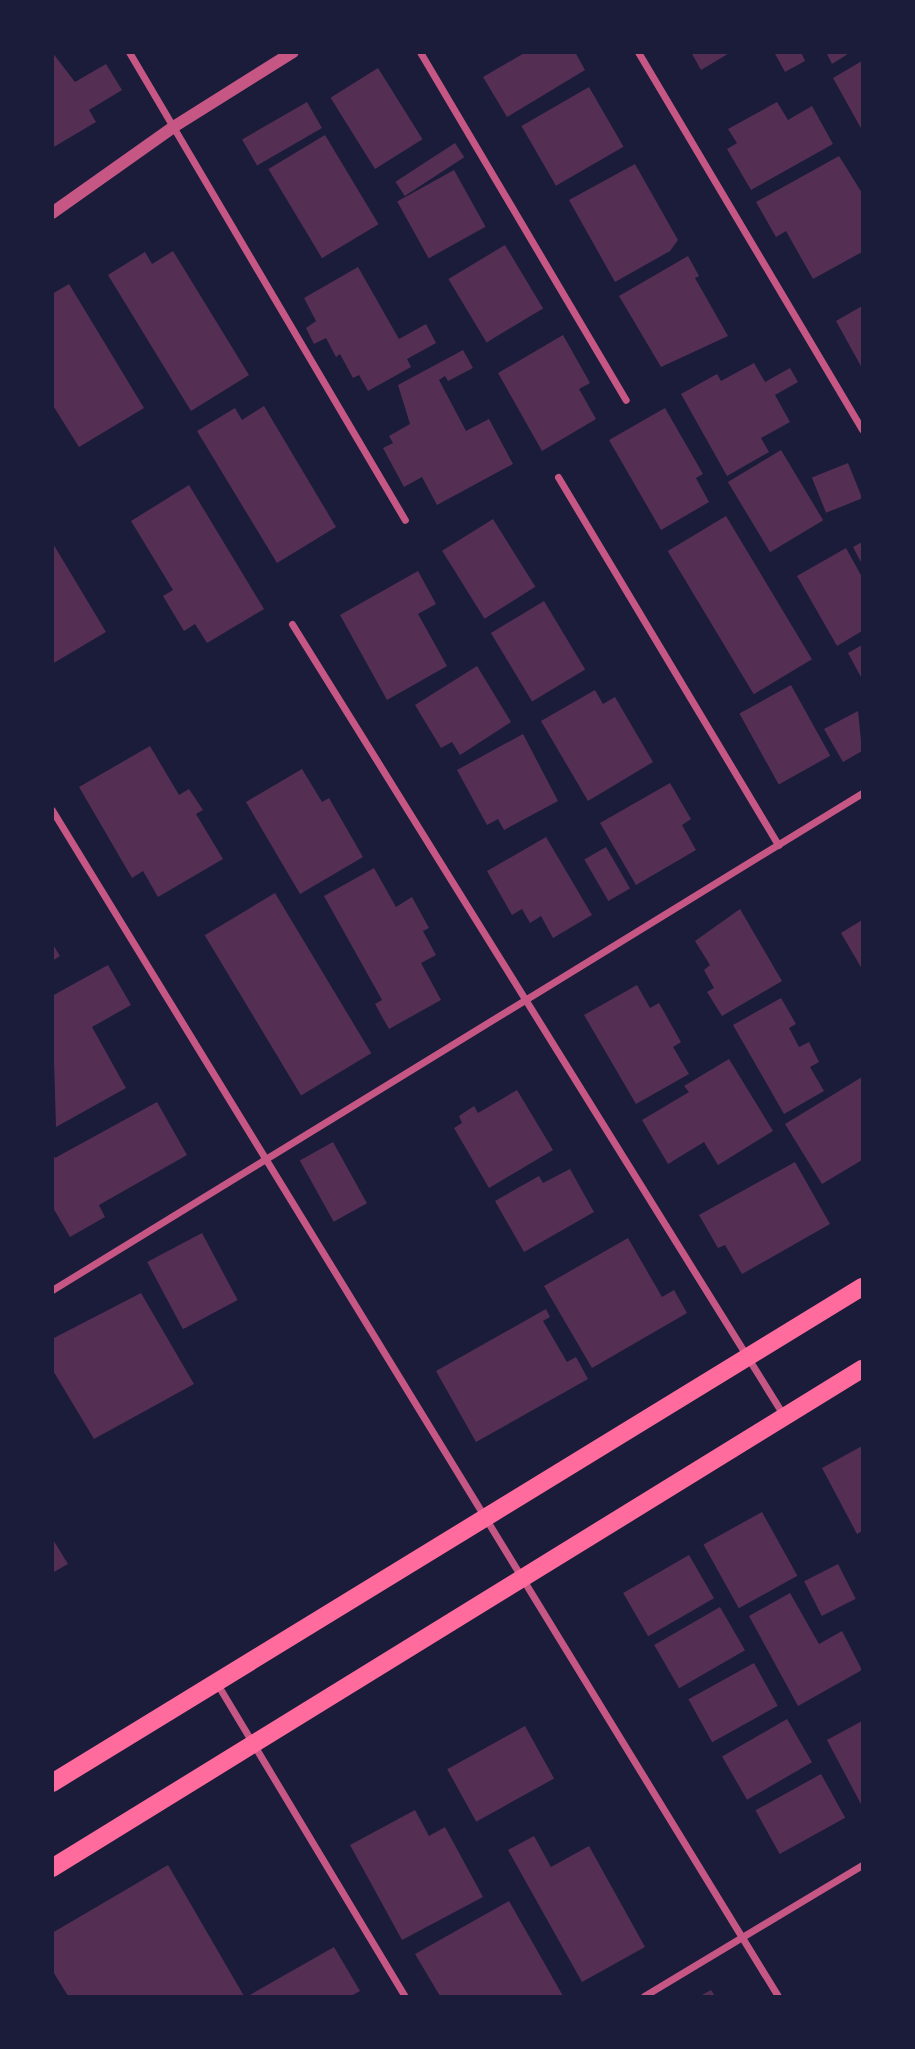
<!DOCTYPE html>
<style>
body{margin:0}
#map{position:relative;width:915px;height:2049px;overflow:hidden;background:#1b1b3a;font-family:"Space Grotesk",sans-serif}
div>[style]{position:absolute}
.building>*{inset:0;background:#542f53;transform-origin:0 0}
.minor>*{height:7px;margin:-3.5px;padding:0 3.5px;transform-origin:3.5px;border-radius:3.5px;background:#c65784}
.tertiary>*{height:12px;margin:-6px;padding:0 6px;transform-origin:6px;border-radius:6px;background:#c65784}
.primary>*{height:18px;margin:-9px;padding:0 9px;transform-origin:9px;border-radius:9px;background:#ff6b9d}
span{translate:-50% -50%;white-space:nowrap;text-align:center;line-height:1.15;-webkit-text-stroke:7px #1b1b3a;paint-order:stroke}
.frame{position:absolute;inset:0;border:54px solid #1b1b3a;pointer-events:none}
</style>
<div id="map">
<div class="building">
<i style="clip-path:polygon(52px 52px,75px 82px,106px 64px,122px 90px,89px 110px,96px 122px,52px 148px)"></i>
<i style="clip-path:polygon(526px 52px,575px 52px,585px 70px,507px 117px,483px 77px)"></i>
<i style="clip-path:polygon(691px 52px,731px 52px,701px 70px)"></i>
<i style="clip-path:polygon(774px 52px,801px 52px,805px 61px,785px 72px)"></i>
<i style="clip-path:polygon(826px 52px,851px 52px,832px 64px)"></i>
<i style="clip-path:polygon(862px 61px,862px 130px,833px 78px)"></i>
<i style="left:378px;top:68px;width:84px;height:56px;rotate:58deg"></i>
<i style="left:589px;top:87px;width:69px;height:78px;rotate:60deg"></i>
<i style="left:307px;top:102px;width:30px;height:75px;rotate:60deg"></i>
<i style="clip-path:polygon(777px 102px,788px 120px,812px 106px,833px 144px,751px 190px,727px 149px,737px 143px,728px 129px)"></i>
<i style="left:325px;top:135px;width:104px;height:66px;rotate:59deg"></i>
<i style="left:455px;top:143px;width:17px;height:71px;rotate:57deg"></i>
<i style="clip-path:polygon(839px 156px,862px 193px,862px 252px,813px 279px,786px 231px,776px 237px,756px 202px)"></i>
<i style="clip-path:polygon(635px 164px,678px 240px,670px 251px,615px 282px,569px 200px)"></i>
<i style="left:454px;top:170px;width:65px;height:65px;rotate:61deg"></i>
<i style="left:505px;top:245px;width:74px;height:66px;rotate:59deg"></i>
<i style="clip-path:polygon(173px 251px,249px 375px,191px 411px,108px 275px,145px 252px,152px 264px)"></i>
<i style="clip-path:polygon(688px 256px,699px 276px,695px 278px,728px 336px,661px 367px,619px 296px)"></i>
<i style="clip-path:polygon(358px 267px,399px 339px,426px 324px,436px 343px,407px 359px,411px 367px,368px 391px,359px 375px,353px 378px,340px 354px,336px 357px,326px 338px,314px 344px,306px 328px,316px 321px,304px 298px)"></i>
<i style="clip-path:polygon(69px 284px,144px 408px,79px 447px,52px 404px,52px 294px)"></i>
<i style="clip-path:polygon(862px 306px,862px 368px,836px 321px)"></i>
<i style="clip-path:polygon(563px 335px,590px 383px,579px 389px,596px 419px,542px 451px,498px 373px)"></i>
<i style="clip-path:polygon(463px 350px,473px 368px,448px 381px,445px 376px,439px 380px,466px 431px,489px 419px,513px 464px,437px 505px,422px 477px,404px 487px,383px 448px,393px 443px,389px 436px,410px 424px,398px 385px)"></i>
<i style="clip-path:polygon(754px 363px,765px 382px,790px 368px,798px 382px,775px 395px,790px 422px,761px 438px,769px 452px,727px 476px,681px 394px,717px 374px,721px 381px)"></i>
<i style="clip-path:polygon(264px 406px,336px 527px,277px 563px,197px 431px,235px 408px,242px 420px)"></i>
<i style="clip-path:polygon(665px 408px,703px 474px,696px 478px,709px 502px,661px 530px,609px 440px)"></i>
<i style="left:781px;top:450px;width:82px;height:62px;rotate:59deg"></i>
<i style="left:848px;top:463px;width:38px;height:39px;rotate:68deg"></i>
<i style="clip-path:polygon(189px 485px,264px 609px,207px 643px,195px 624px,184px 631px,163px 596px,173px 590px,131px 521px)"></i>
<i style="left:726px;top:516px;width:167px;height:68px;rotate:59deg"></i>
<i style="left:493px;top:519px;width:80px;height:60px;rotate:58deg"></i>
<i style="clip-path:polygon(52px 542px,106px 632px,52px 664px)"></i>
<i style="clip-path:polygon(862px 542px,862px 564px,853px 547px)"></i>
<i style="clip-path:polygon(846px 548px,862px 577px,862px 631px,837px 646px,797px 576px)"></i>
<i style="clip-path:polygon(418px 571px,436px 604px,418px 614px,447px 666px,387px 700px,340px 615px)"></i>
<i style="left:544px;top:601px;width:80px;height:62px;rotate:59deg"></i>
<i style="clip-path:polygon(862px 645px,862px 679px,848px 653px)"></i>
<i style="clip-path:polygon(477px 666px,511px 722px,460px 755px,452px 742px,441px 748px,415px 705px)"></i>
<i style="left:791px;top:685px;width:81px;height:59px;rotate:61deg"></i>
<i style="clip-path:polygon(595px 690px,603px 704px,615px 697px,653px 762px,588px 801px,541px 721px)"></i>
<i style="clip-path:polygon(858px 711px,862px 751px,843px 762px,824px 729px)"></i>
<i style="clip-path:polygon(523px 734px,558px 801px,504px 830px,498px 819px,487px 825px,457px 770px)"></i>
<i style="clip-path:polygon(150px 746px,179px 795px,189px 789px,203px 810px,196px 814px,223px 859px,158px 897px,143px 871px,132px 878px,79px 787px)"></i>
<i style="clip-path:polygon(302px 769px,322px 802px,329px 798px,363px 857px,300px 894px,246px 802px)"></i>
<i style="clip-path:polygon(670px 783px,691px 819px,682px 825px,696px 850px,636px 885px,600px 823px)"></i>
<i style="clip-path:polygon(546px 837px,592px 915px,553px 938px,541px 916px,530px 923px,522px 909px,512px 915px,487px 871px)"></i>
<i style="left:606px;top:847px;width:48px;height:25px;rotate:60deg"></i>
<i style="clip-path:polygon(374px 868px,396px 907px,412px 897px,429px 928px,423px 931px,436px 955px,421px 963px,441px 1000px,389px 1029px,375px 1004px,382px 1000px,324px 896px)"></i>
<i style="left:275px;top:893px;width:187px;height:82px;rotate:59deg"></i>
<i style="clip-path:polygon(740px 909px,782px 981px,722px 1016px,707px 992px,714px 988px,704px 970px,710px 965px,695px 941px)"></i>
<i style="clip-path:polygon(862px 920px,862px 969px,841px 933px)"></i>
<i style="clip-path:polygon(52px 943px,60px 956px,52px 961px)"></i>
<i style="clip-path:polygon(108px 965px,131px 1005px,92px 1027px,126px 1088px,56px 1127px,52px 996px)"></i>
<i style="clip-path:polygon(637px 985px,650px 1008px,659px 1003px,681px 1042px,673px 1047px,689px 1074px,636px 1104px,584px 1015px)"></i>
<i style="clip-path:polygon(781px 998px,796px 1024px,789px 1028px,799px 1047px,809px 1042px,819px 1062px,810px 1067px,824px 1091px,784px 1114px,733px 1025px)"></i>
<i style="clip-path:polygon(729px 1059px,773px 1131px,718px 1165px,704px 1142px,668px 1164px,642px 1120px,689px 1092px,684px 1086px)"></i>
<i style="clip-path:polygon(862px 1077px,862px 1160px,822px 1184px,785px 1124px)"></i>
<i style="clip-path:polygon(517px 1090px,553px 1150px,489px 1188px,454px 1128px,462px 1123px,459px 1116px,474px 1106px,478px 1113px)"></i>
<i style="clip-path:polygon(157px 1102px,187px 1155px,99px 1205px,105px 1217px,70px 1237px,52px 1206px,52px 1153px,55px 1158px)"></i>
<i style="left:333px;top:1142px;width:70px;height:38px;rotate:61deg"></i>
<i style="clip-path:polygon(795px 1162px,830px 1224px,742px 1274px,725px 1245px,718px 1248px,699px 1215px)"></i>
<i style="clip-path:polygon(570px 1169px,594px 1212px,524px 1252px,495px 1201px,539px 1176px,543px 1183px)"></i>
<i style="left:202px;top:1233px;width:76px;height:62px;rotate:62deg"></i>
<i style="clip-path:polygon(628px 1238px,662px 1297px,674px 1290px,687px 1313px,592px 1368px,544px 1286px)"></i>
<i style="clip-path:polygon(141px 1293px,194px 1384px,94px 1439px,52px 1369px,52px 1339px)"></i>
<i style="clip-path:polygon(546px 1309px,550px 1317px,543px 1321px,567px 1362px,576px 1357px,588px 1379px,476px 1442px,436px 1371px)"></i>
<i style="clip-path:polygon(862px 1446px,862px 1531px,857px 1534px,822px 1468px)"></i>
<i style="left:762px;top:1512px;width:73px;height:67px;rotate:61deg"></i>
<i style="clip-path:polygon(52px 1538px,68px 1564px,52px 1573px)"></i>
<i style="left:689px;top:1555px;width:50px;height:76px;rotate:60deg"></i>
<i style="left:838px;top:1564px;width:39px;height:38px;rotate:63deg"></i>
<i style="clip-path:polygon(790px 1593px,819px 1644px,842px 1631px,862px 1670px,798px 1706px,749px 1616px)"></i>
<i style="left:720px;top:1607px;width:50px;height:76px;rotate:60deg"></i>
<i style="left:754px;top:1663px;width:49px;height:75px;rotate:61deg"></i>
<i style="left:787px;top:1719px;width:50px;height:75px;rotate:60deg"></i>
<i style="clip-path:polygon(862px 1721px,862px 1806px,827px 1740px)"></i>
<i style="left:525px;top:1726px;width:60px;height:89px;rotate:61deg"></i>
<i style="left:821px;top:1774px;width:50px;height:75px;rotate:61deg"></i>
<i style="clip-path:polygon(415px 1810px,429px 1836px,445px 1827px,483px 1897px,402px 1940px,350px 1845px)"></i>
<i style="clip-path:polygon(534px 1836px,551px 1867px,589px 1846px,645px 1947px,582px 1982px,508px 1850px)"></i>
<i style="clip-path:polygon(168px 1865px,244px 1996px,68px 1996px,52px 1970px,52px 1933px)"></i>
<i style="clip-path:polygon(509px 1901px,563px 1996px,440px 1996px,415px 1954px)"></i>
<i style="clip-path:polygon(334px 1947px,360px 1991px,351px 1996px,248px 1996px)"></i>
<i style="clip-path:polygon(711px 1990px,715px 1996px,700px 1996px)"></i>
</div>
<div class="minor">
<i style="left:129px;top:52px;width:543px;rotate:59.47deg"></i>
<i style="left:420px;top:52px;width:404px;rotate:59.4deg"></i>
<i style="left:638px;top:52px;width:439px;rotate:59.3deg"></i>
<i style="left:558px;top:477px;width:429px;rotate:59.1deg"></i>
<i style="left:292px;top:624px;width:932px;rotate:58.15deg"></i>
<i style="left:52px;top:810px;width:1391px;rotate:58.53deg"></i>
<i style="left:52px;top:1290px;width:950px;rotate:-31.53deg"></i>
<i style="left:216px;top:1682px;width:366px;rotate:59deg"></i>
<i style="left:644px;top:1996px;width:254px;rotate:-31deg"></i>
</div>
<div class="tertiary">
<i style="left:52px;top:213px;width:151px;rotate:-35.3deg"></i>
<i style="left:175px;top:126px;width:139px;rotate:-32.1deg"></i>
</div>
<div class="primary">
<i style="left:52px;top:1783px;width:950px;rotate:-31.48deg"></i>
<i style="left:52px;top:1868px;width:951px;rotate:-31.64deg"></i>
</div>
<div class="frame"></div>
</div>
